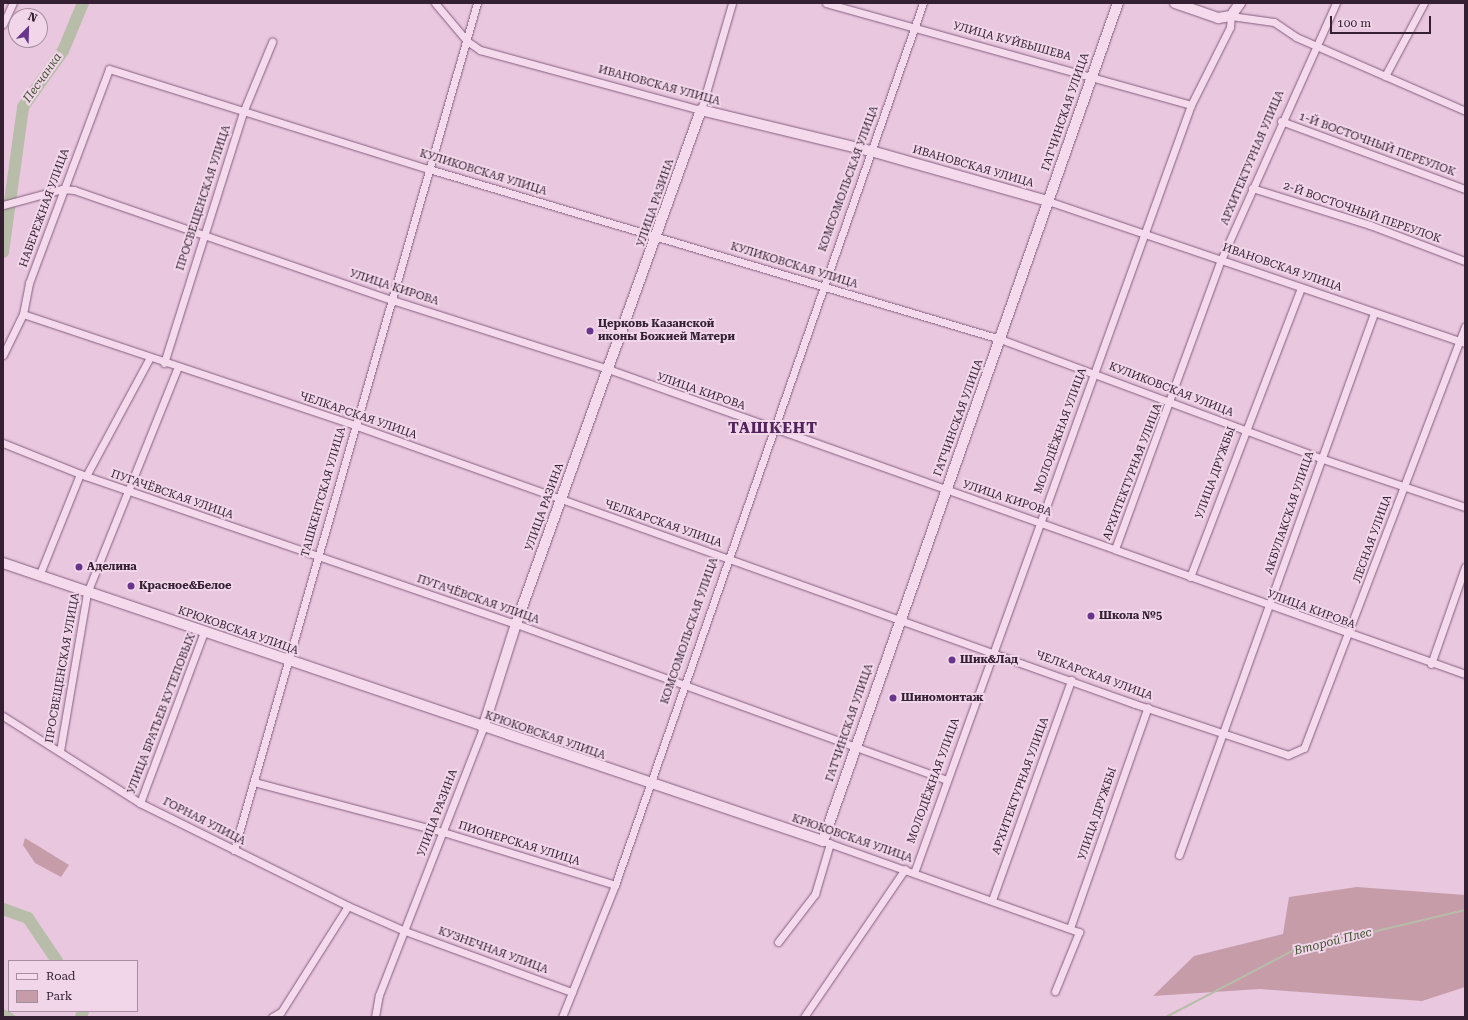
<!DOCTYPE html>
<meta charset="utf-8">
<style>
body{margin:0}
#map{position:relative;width:1468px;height:1020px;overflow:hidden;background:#e9c7df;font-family:"Roboto Serif",serif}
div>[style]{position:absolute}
.green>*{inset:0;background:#c69ca8}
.water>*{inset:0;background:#b7bda8}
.stream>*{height:2px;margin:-1px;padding:0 1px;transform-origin:1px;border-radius:1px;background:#b7bda8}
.river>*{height:12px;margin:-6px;padding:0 6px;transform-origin:6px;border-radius:6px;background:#b7bda8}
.roads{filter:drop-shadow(0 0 1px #835e7e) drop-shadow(0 0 1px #835e7e)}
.street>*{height:7px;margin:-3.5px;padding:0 3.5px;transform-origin:3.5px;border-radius:3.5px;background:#f5d9ed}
.secondary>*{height:10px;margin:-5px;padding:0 5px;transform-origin:5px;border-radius:5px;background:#f5d9ed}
.dots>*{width:11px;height:11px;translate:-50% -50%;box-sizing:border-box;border:2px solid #f1d6e9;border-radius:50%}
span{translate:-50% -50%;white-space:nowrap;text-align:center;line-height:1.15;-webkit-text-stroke:4px #f1d6e9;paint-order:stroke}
.street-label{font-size:11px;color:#352033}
.poi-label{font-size:11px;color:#352033;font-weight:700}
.left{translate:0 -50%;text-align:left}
.water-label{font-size:12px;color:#415331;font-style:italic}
.district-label{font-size:15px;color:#51255c;font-weight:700;letter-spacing:1px}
.frame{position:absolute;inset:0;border:4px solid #352033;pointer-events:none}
.legend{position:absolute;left:8px;top:960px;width:130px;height:52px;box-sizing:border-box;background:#f1d6e9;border:1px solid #a68da0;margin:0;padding:5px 7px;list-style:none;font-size:12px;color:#352033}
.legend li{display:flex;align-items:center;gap:8px;height:20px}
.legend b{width:20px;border:1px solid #a68da0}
.north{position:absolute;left:8px;top:8px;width:40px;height:40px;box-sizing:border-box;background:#f1d6e9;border:1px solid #a68da0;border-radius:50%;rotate:23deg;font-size:11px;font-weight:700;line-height:16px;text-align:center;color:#352033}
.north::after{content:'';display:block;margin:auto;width:14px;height:18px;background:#67358b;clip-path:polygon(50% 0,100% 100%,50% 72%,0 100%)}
.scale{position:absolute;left:1330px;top:16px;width:101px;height:18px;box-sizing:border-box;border:2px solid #352033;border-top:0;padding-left:5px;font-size:12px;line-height:14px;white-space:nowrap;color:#352033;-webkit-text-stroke:3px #f1d6e9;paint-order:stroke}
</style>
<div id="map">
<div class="green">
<i style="clip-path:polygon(25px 838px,69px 865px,61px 877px,35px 863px,23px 845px)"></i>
<i style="clip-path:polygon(1357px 887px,1465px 895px,1465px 987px,1422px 1001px,1260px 989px,1153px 996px,1194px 956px,1283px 934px,1289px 897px)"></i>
</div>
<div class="water">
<i style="clip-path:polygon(3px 1009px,10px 1012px,17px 1017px,3px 1017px)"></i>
</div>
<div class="stream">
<i style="left:1166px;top:1017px;width:142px;rotate:-27.6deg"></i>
<i style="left:1292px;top:951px;width:178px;rotate:-13.3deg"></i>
</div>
<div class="river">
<i style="left:3px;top:252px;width:146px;rotate:-82.1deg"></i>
<i style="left:23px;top:107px;width:69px;rotate:-54.5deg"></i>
<i style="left:63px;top:51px;width:52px;rotate:-67.4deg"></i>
<i style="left:3px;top:909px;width:27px;rotate:20deg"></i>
<i style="left:28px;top:918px;width:52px;rotate:56deg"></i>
<i style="left:81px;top:1017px;width:6px;rotate:-72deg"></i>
</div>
<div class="roads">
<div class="street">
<i style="left:435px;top:3px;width:50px;rotate:49.9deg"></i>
<i style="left:467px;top:41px;width:16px;rotate:35deg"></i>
<i style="left:480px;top:50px;width:229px;rotate:15.2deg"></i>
<i style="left:701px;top:110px;width:111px;rotate:-73.8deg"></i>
<i style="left:826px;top:3px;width:379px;rotate:15.6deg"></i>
<i style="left:3px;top:24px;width:23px;rotate:-65deg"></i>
<i style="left:1385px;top:76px;width:83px;rotate:-61.9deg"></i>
<i style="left:1281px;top:121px;width:196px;rotate:20.3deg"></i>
<i style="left:1252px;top:188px;width:124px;rotate:17.4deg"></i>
<i style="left:1370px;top:225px;width:102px;rotate:20.8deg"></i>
<i style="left:1048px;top:201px;width:441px;rotate:18.8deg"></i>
<i style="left:3px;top:205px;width:61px;rotate:-15.2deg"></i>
<i style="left:62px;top:189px;width:12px;rotate:5deg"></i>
<i style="left:74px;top:190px;width:336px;rotate:19.1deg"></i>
<i style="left:392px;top:300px;width:227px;rotate:17.7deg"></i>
<i style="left:608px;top:369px;width:910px;rotate:19.59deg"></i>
<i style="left:23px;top:314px;width:349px;rotate:18.5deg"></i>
<i style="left:354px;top:425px;width:829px;rotate:19.66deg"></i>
<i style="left:1135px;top:704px;width:161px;rotate:18.4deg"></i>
<i style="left:1288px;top:755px;width:17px;rotate:-24deg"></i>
<i style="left:1304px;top:748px;width:451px;rotate:-69.1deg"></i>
<i style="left:3px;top:355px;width:46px;rotate:-64deg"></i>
<i style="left:23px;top:314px;width:32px;rotate:-79deg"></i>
<i style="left:29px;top:283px;width:228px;rotate:-69.5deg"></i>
<i style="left:109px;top:69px;width:335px;rotate:17.4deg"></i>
<i style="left:429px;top:169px;width:596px;rotate:16.58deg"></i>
<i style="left:1000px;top:339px;width:341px;rotate:20.4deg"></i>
<i style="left:1320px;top:458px;width:153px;rotate:18.7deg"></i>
<i style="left:164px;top:363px;width:265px;rotate:-72.5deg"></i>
<i style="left:244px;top:110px;width:74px;rotate:-67.6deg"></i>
<i style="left:3px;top:443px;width:83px;rotate:21.9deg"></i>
<i style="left:80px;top:474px;width:461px;rotate:19deg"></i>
<i style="left:516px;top:624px;width:457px;rotate:19.9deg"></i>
<i style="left:86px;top:476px;width:133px;rotate:-61.7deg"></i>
<i style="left:1115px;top:549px;width:308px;rotate:-69.9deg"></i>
<i style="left:1221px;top:260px;width:282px;rotate:-65.9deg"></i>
<i style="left:39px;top:576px;width:110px;rotate:-68.1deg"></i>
<i style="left:1190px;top:577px;width:310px;rotate:-69deg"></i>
<i style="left:1431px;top:664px;width:103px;rotate:-70.7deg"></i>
<i style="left:3px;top:716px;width:162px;rotate:32.4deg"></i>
<i style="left:140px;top:803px;width:232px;rotate:26.3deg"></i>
<i style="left:348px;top:906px;width:62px;rotate:23.7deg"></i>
<i style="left:405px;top:931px;width:178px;rotate:20.1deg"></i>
<i style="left:60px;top:751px;width:160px;rotate:-80.3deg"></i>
<i style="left:87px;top:593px;width:244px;rotate:-68.1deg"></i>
<i style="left:254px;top:782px;width:196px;rotate:14.8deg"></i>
<i style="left:443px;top:832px;width:180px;rotate:17.1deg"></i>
<i style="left:140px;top:803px;width:183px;rotate:-69.5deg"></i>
<i style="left:823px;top:841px;width:272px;rotate:19.6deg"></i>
<i style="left:1079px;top:932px;width:64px;rotate:112.1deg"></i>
<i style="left:234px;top:850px;width:881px;rotate:-73.99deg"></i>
<i style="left:1179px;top:855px;width:576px;rotate:-70.21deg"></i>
<i style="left:914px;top:873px;width:816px;rotate:-70.17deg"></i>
<i style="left:1191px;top:105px;width:87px;rotate:-63.4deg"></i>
<i style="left:1230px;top:27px;width:11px;rotate:-85deg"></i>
<i style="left:1231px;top:16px;width:43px;rotate:7.9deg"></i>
<i style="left:1274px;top:22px;width:27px;rotate:34deg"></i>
<i style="left:1296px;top:37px;width:184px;rotate:23.6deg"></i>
<i style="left:992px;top:900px;width:234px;rotate:-70.2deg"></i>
<i style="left:1070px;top:928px;width:234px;rotate:-70.6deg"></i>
<i style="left:778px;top:942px;width:61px;rotate:-52.4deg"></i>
<i style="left:815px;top:894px;width:53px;rotate:-73.6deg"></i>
<i style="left:272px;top:1017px;width:10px;rotate:-29deg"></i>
<i style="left:281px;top:1012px;width:125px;rotate:-57.7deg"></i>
<i style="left:375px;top:1017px;width:22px;rotate:-80deg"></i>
<i style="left:379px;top:995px;width:287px;rotate:-68.7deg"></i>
<i style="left:562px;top:1017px;width:142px;rotate:-68.1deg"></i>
<i style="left:615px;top:885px;width:934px;rotate:-70.75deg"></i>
<i style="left:804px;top:1017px;width:179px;rotate:-55.7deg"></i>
</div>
<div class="secondary">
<i style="left:1175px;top:3px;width:46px;rotate:19.2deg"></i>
<i style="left:1218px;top:18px;width:13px;rotate:-9deg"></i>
<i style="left:1231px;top:16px;width:16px;rotate:-55deg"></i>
<i style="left:3px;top:563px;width:866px;rotate:18.73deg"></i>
<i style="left:823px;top:841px;width:888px;rotate:-70.61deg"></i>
<i style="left:483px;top:728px;width:109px;rotate:-72.4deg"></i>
<i style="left:516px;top:624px;width:546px;rotate:-70.21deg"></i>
<i style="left:701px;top:110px;width:175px;rotate:13.6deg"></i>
<i style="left:871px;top:151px;width:184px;rotate:15.8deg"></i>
</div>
</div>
<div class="dots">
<i style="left:590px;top:331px;background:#67358b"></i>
<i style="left:79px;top:567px;background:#67358b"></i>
<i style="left:131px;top:586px;background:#67358b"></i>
<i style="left:1091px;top:616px;background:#67358b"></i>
<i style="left:952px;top:660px;background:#67358b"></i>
<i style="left:893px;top:698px;background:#67358b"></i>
</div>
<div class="street-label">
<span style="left:1012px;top:42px;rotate:15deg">УЛИЦА КУЙБЫШЕВА</span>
<span style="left:659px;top:86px;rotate:15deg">ИВАНОВСКАЯ УЛИЦА</span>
<span style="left:1066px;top:112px;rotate:-71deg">ГАТЧИНСКАЯ УЛИЦА</span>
<span style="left:1377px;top:145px;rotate:20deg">1-Й ВОСТОЧНЫЙ ПЕРЕУЛОК</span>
<span style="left:1253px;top:158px;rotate:-67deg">АРХИТЕКТУРНАЯ УЛИЦА</span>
<span style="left:973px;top:167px;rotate:16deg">ИВАНОВСКАЯ УЛИЦА</span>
<span style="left:483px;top:173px;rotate:17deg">КУЛИКОВСКАЯ УЛИЦА</span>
<span style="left:849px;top:179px;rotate:-70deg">КОМСОМОЛЬСКАЯ УЛИЦА</span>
<span style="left:204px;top:198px;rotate:-72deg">ПРОСВЕЩЕНСКАЯ УЛИЦА</span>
<span style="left:656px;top:203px;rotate:-71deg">УЛИЦА РАЗИНА</span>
<span style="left:45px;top:208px;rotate:-70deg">НАБЕРЕЖНАЯ УЛИЦА</span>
<span style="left:1362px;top:213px;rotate:19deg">2-Й ВОСТОЧНЫЙ ПЕРЕУЛОК</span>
<span style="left:794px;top:266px;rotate:17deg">КУЛИКОВСКАЯ УЛИЦА</span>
<span style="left:1282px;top:268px;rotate:19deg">ИВАНОВСКАЯ УЛИЦА</span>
<span style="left:394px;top:288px;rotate:18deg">УЛИЦА КИРОВА</span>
<span style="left:1171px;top:390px;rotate:21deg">КУЛИКОВСКАЯ УЛИЦА</span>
<span style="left:701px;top:392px;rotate:19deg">УЛИЦА КИРОВА</span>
<span style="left:358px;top:416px;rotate:19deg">ЧЕЛКАРСКАЯ УЛИЦА</span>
<span style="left:959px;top:418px;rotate:-70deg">ГАТЧИНСКАЯ УЛИЦА</span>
<span style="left:1061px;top:431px;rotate:-70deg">МОЛОДЁЖНАЯ УЛИЦА</span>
<span style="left:1133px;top:472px;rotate:-69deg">АРХИТЕКТУРНАЯ УЛИЦА</span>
<span style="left:1216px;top:473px;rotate:-70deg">УЛИЦА ДРУЖБЫ</span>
<span style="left:324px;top:492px;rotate:-74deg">ТАШКЕНТСКАЯ УЛИЦА</span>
<span style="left:172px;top:495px;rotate:19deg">ПУГАЧЁВСКАЯ УЛИЦА</span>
<span style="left:1007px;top:499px;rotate:18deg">УЛИЦА КИРОВА</span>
<span style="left:545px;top:507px;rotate:-70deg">УЛИЦА РАЗИНА</span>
<span style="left:1290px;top:513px;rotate:-71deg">АКБУЛАКСКАЯ УЛИЦА</span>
<span style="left:663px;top:524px;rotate:19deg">ЧЕЛКАРСКАЯ УЛИЦА</span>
<span style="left:1373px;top:539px;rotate:-70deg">ЛЕСНАЯ УЛИЦА</span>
<span style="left:478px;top:600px;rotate:19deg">ПУГАЧЁВСКАЯ УЛИЦА</span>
<span style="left:1311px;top:610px;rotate:20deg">УЛИЦА КИРОВА</span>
<span style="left:238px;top:631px;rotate:19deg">КРЮКОВСКАЯ УЛИЦА</span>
<span style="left:690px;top:631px;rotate:-71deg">КОМСОМОЛЬСКАЯ УЛИЦА</span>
<span style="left:63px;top:668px;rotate:-80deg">ПРОСВЕЩЕНСКАЯ УЛИЦА</span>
<span style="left:1094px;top:676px;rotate:20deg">ЧЕЛКАРСКАЯ УЛИЦА</span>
<span style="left:162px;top:714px;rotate:-69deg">УЛИЦА БРАТЬЕВ КУТЕПОВЫХ</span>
<span style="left:850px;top:723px;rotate:-71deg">ГАТЧИНСКАЯ УЛИЦА</span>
<span style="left:545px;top:736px;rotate:19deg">КРЮКОВСКАЯ УЛИЦА</span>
<span style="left:934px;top:781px;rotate:-70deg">МОЛОДЁЖНАЯ УЛИЦА</span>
<span style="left:1021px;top:786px;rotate:-70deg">АРХИТЕКТУРНАЯ УЛИЦА</span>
<span style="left:438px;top:813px;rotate:-69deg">УЛИЦА РАЗИНА</span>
<span style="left:1098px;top:814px;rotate:-71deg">УЛИЦА ДРУЖБЫ</span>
<span style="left:204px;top:822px;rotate:27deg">ГОРНАЯ УЛИЦА</span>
<span style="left:852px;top:839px;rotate:19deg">КРЮКОВСКАЯ УЛИЦА</span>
<span style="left:519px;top:844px;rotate:17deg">ПИОНЕРСКАЯ УЛИЦА</span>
<span style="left:493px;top:951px;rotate:20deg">КУЗНЕЧНАЯ УЛИЦА</span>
</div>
<div class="poi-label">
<span class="left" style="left:598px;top:331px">Церковь Казанской<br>иконы Божией Матери</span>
<span class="left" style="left:87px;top:567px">Аделина</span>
<span class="left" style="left:139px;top:586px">Красное&amp;Белое</span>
<span class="left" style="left:1099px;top:616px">Школа №5</span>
<span class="left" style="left:960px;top:660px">Шик&amp;Лад</span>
<span class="left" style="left:901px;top:698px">Шиномонтаж</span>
</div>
<div class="water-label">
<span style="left:43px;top:78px;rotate:-55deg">Песчанка</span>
<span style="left:1333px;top:942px;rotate:-14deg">Второй Плес</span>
</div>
<div class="district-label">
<span style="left:773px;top:429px">ТАШКЕНТ</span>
</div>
<div class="frame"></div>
<ul class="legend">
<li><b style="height:5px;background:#f5d9ed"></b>Road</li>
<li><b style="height:11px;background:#c69ca8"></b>Park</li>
</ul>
<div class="north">N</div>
<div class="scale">100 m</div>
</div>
